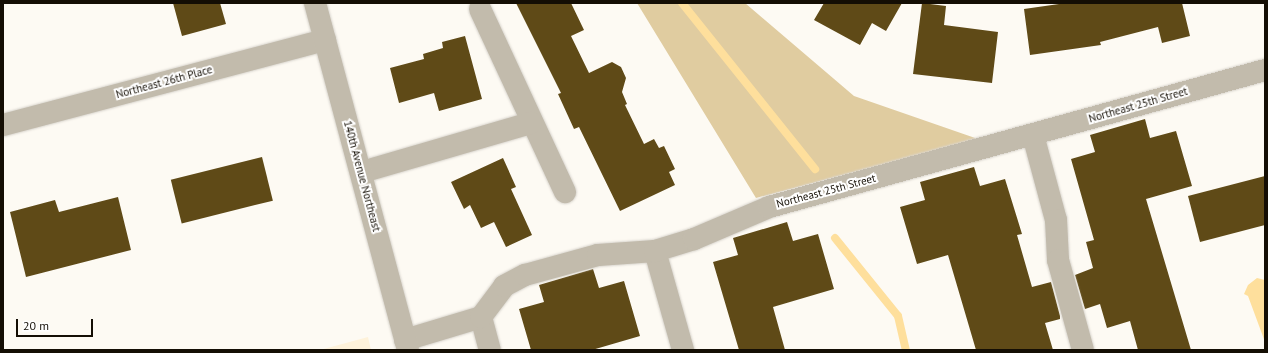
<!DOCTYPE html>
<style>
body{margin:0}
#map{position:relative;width:1268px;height:353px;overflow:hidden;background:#fdfaf3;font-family:"PT Sans",sans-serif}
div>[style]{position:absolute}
.built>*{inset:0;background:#fef2da}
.green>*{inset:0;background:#e0cca0}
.water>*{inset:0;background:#fedf9c}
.stream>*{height:8px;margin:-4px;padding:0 4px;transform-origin:4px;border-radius:4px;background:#fedf9c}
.building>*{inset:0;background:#5f4a17;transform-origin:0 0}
.roads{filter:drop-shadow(0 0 1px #d8d4cd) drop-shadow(0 0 1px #d8d4cd)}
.minor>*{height:22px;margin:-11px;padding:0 11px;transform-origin:11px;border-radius:11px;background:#c2bbac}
.tertiary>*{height:22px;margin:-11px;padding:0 11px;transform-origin:11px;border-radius:11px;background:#c2bbac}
span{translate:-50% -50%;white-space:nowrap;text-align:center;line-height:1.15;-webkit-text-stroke:4px #fff;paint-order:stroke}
.street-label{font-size:11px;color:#140e04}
.frame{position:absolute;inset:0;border:4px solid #140e04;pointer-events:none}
.scale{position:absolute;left:16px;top:319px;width:77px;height:18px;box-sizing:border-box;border:2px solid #140e04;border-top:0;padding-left:5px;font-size:12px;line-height:14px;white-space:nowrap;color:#140e04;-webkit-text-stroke:3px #fff;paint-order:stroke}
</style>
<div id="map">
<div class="built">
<i style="clip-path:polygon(368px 337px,371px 350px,320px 350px)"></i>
</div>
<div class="green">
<i style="clip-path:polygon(637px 3px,745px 3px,854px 96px,978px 139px,756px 198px)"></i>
</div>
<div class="water">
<i style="clip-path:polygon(1257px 278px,1265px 280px,1265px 342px,1248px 296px,1244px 294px,1248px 285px)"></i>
</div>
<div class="stream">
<i style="left:682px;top:3px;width:213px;rotate:51.3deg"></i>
<i style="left:835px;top:238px;width:100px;rotate:51.1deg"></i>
<i style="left:898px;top:316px;width:35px;rotate:77deg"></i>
</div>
<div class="building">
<i style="clip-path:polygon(173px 3px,220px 3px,226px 24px,182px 36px)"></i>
<i style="clip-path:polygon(516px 3px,571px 3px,584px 30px,571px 36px,589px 73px,612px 62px,621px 67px,626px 78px,622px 92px,627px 104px,625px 105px,644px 144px,654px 139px,659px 148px,664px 146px,675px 169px,669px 172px,675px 185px,620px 211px,579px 127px,574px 129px,558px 94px,561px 93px)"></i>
<i style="clip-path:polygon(824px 3px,902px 3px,886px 31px,872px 23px,860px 45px,814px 20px)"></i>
<i style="clip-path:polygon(922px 3px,946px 6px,944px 25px,998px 32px,992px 83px,913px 74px)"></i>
<i style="clip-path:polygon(1066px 3px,1182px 3px,1190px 36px,1162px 43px,1158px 27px,1100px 42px,1101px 45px,1030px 55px,1024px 9px)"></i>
<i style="clip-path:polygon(465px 36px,482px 99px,439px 111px,434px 93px,399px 103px,390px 68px,424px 59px,423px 54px,443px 48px,442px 42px)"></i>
<i style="clip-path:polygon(1145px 119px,1150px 138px,1176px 131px,1192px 186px,1146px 199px,1191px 350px,1138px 350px,1130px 321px,1107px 328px,1100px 304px,1085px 309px,1075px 275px,1093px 268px,1086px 242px,1094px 240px,1071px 159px,1095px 152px,1090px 135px)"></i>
<i style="left:262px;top:157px;width:45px;height:94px;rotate:76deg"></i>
<i style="clip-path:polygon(503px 158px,516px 187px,511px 189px,532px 235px,506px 247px,494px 222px,481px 228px,470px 205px,464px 209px,451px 182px)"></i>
<i style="clip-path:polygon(974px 167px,980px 186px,1005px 179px,1022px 234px,1017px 235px,1032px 287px,1051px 282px,1060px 316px,1060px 319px,1045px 323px,1053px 350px,976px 350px,948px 255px,917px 264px,900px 207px,925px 200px,920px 182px)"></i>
<i style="clip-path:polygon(1265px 176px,1265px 225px,1200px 242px,1188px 196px)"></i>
<i style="clip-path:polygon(118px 197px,131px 250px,26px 277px,10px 212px,55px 200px,59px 212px)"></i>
<i style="clip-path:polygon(787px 222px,793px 241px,818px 234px,834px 289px,773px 307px,785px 350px,739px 350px,713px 262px,738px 255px,733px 238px)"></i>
<i style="clip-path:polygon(593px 269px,599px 288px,624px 281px,640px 336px,592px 350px,531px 350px,519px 309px,544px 302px,539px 285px)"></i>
</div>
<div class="roads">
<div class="minor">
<i style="left:480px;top:9px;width:202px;rotate:65.1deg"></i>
<i style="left:3px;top:125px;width:333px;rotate:-14.8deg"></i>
<i style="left:1033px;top:135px;width:88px;rotate:74.9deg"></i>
<i style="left:1056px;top:220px;width:40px;rotate:87.1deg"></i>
<i style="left:1058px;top:260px;width:93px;rotate:74.5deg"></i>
<i style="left:362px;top:172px;width:176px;rotate:-16.2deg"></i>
<i style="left:655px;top:251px;width:103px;rotate:74.2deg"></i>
<i style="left:481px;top:317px;width:34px;rotate:75deg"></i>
<i style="left:405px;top:340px;width:79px;rotate:-16.8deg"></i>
<i style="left:481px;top:317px;width:39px;rotate:-53deg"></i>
<i style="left:504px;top:286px;width:24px;rotate:-28deg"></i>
<i style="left:525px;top:275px;width:76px;rotate:-15.3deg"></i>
<i style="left:598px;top:255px;width:57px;rotate:-4deg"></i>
<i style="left:655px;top:251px;width:41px;rotate:-17.1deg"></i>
<i style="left:694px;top:239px;width:82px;rotate:-23.1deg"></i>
<i style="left:769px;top:207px;width:515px;rotate:-15.44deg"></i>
</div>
<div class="tertiary">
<i style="left:315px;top:3px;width:359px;rotate:75deg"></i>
</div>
</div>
<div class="street-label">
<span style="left:164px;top:82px;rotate:-15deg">Northeast 26th Place</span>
<span style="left:1138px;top:105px;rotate:-16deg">Northeast 25th Street</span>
<span style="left:362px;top:176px;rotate:75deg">140th Avenue Northeast</span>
<span style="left:826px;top:191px;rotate:-15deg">Northeast 25th Street</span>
</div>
<div class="frame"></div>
<div class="scale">20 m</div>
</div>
